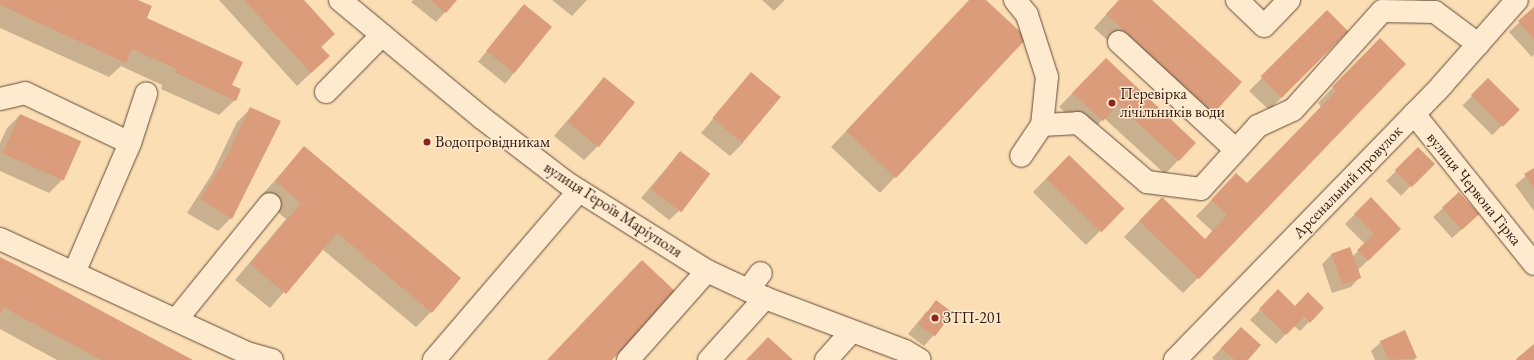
<!DOCTYPE html>
<meta charset="utf-8">
<style>
body{margin:0}
#map{position:relative;width:1534px;height:360px;overflow:hidden;background:#fcdeb5;font-family:"EB Garamond",serif}
div>[style]{position:absolute}
.shadow>*{inset:0;background:#0003;transform-origin:0 0}
.building>*{inset:0;background:#da9c7b;transform-origin:0 0}
.roads{filter:drop-shadow(0 0 1px #644a38) drop-shadow(0 0 1px #644a38)}
.minor>*{height:22px;margin:-11px;padding:0 11px;transform-origin:11px;border-radius:11px;background:#fdeacf}
.dots>*{width:11px;height:11px;translate:-50% -50%;box-sizing:border-box;border:2px solid #fdeacf;border-radius:50%}
span{translate:-50% -50%;white-space:nowrap;text-align:center;line-height:1.15;-webkit-text-stroke:3px #fdeacf;paint-order:stroke}
.poi-label{font-size:16px;color:#31190f}
.left{translate:0 -50%;text-align:left}
.street-label{font-size:16px;color:#31190f}
</style>
<div id="map">
<div class="shadow">
<i style="clip-path:polygon(0 0,136px 0,146px 18px,231px 85px,235px 100px,219px 115px,161px 89px,162px 85px,121px 66px,109px 77px,0 28px)"></i>
<i style="clip-path:polygon(219px 0,303px 0,334px 34px,321px 47px,329px 56px,297px 86px)"></i>
<i style="clip-path:polygon(413px 0,456px 0,436px 22px,411px 2px)"></i>
<i style="clip-path:polygon(552px 0,587px 0,572px 16px)"></i>
<i style="clip-path:polygon(762px 0,785px 0,774px 11px)"></i>
<i style="clip-path:polygon(970px 0,985px 0,1025px 38px,880px 193px,831px 147px)"></i>
<i style="clip-path:polygon(1119px 0,1151px 0,1214px 112px,1200px 125px,1094px 28px)"></i>
<i style="clip-path:polygon(1416px 0,1435px 0,1425px 9px)"></i>
<i style="left:524px;top:5px;width:35px;height:73px;rotate:39deg"></i>
<i style="clip-path:polygon(1534px 9px,1534px 54px,1532px 57px,1509px 32px)"></i>
<i style="clip-path:polygon(1314px 25px,1282px 97px,1269px 110px,1249px 91px)"></i>
<i style="clip-path:polygon(1364px 55px,1198px 278px,1183px 293px,1124px 237px,1146px 214px,1205px 240px,1212px 231px,1196px 216px,1236px 175px,1247px 185px,1321px 107px,1318px 103px)"></i>
<i style="clip-path:polygon(1093px 72px,1195px 143px,1165px 174px,1104px 118px,1089px 134px,1059px 107px)"></i>
<i style="clip-path:polygon(751px 74px,743px 143px,730px 156px,701px 133px)"></i>
<i style="clip-path:polygon(604px 78px,597px 147px,584px 160px,554px 136px)"></i>
<i style="left:1488px;top:80px;width:42px;height:36px;rotate:45deg"></i>
<i style="clip-path:polygon(250px 109px,231px 218px,218px 231px,187px 213px,212px 174px,237px 122px)"></i>
<i style="clip-path:polygon(20px 115px,62px 180px,49px 193px,0 171px,0 143px,7px 128px)"></i>
<i style="clip-path:polygon(304px 148px,431px 312px,416px 327px,322px 249px,270px 308px,235px 280px,286px 219px,260px 197px)"></i>
<i style="left:1418px;top:149px;width:21px;height:45px;rotate:45deg"></i>
<i style="clip-path:polygon(680px 152px,679px 211px,669px 220px,641px 198px)"></i>
<i style="left:1069px;top:156px;width:75px;height:51px;rotate:45deg"></i>
<i style="clip-path:polygon(1534px 169px,1534px 211px,1515px 185px)"></i>
<i style="clip-path:polygon(1371px 198px,1400px 229px,1358px 270px,1360px 277px,1351px 287px,1332px 293px,1322px 264px,1332px 254px,1353px 256px,1365px 244px,1345px 224px)"></i>
<i style="clip-path:polygon(1443px 208px,1468px 224px,1452px 238px,1433px 217px)"></i>
<i style="clip-path:polygon(0 259px,191px 360px,57px 360px,0 329px)"></i>
<i style="clip-path:polygon(1278px 291px,1309px 322px,1300px 331px,1294px 326px,1276px 344px,1250px 320px)"></i>
<i style="clip-path:polygon(927px 311px,933px 336px,924px 346px,908px 334px)"></i>
<i style="clip-path:polygon(1231px 338px,1246px 360px,1214px 360px,1212px 358px)"></i>
<i style="clip-path:polygon(1381px 342px,1416px 358px,1414px 360px,1375px 360px,1371px 351px)"></i>
</div>
<div class="building">
<i style="clip-path:polygon(0 0,138px 0,152px 6px,147px 18px,243px 62px,232px 85px,241px 89px,236px 101px,176px 73px,177px 69px,132px 49px,126px 63px,0 5px)"></i>
<i style="clip-path:polygon(244px 0,304px 0,335px 34px,321px 47px,330px 56px,311px 73px)"></i>
<i style="clip-path:polygon(430px 0,457px 0,446px 13px)"></i>
<i style="clip-path:polygon(969px 0,986px 0,1027px 38px,896px 178px,846px 131px)"></i>
<i style="clip-path:polygon(1119px 0,1152px 0,1242px 82px,1214px 113px,1106px 14px)"></i>
<i style="left:524px;top:4px;width:36px;height:60px;rotate:39deg"></i>
<i style="clip-path:polygon(1534px 7px,1534px 39px,1518px 21px)"></i>
<i style="left:1327px;top:10px;width:30px;height:94px;rotate:45deg"></i>
<i style="clip-path:polygon(1380px 38px,1406px 64px,1199px 279px,1139px 221px,1162px 197px,1205px 239px,1227px 215px,1211px 200px,1236px 173px,1247px 183px,1336px 91px,1332px 87px)"></i>
<i style="clip-path:polygon(1106px 58px,1196px 143px,1179px 161px,1118px 105px,1103px 121px,1072px 93px)"></i>
<i style="left:751px;top:72px;width:39px;height:60px;rotate:40deg"></i>
<i style="left:604px;top:77px;width:40px;height:58px;rotate:39deg"></i>
<i style="left:1488px;top:78px;width:45px;height:24px;rotate:45deg"></i>
<i style="clip-path:polygon(250px 107px,281px 121px,232px 219px,200px 199px,225px 160px)"></i>
<i style="left:20px;top:114px;width:67px;height:43px;rotate:24deg"></i>
<i style="clip-path:polygon(304px 146px,461px 278px,432px 313px,337px 233px,286px 294px,250px 264px,301px 203px,275px 181px)"></i>
<i style="left:1418px;top:147px;width:24px;height:33px;rotate:45deg"></i>
<i style="left:680px;top:151px;width:38px;height:48px;rotate:37deg"></i>
<i style="left:1069px;top:155px;width:77px;height:33px;rotate:44deg"></i>
<i style="clip-path:polygon(1534px 168px,1534px 188px,1524px 174px)"></i>
<i style="left:1459px;top:192px;width:30px;height:23px;rotate:48deg"></i>
<i style="clip-path:polygon(1371px 197px,1401px 229px,1368px 261px,1357px 250px,1374px 234px,1354px 214px)"></i>
<i style="left:1350px;top:247px;width:33px;height:20px;rotate:70deg"></i>
<i style="clip-path:polygon(0 257px,18px 266px,193px 360px,101px 360px,3px 307px,0 314px)"></i>
<i style="clip-path:polygon(642px 260px,676px 292px,612px 360px,547px 360px)"></i>
<i style="clip-path:polygon(1278px 289px,1295px 306px,1308px 292px,1324px 308px,1310px 323px,1304px 317px,1286px 335px,1259px 309px)"></i>
<i style="left:936px;top:300px;width:21px;height:30px;rotate:37deg"></i>
<i style="clip-path:polygon(1241px 327px,1261px 345px,1248px 360px,1235px 360px,1221px 348px)"></i>
<i style="clip-path:polygon(1405px 330px,1417px 358px,1389px 360px,1380px 341px)"></i>
<i style="clip-path:polygon(768px 337px,793px 360px,746px 360px)"></i>
<i style="clip-path:polygon(1534px 344px,1534px 360px,1517px 360px,1516px 359px)"></i>
</div>
<div class="roads">
<div class="minor">
<i style="left:340px;top:0;width:185px;rotate:39.7deg"></i>
<i style="left:482px;top:118px;width:107px;rotate:37.4deg"></i>
<i style="left:567px;top:183px;width:165px;rotate:32.2deg"></i>
<i style="left:707px;top:271px;width:64px;rotate:25deg"></i>
<i style="left:765px;top:298px;width:150px;rotate:20.7deg"></i>
<i style="left:905px;top:351px;width:17px;rotate:31deg"></i>
<i style="left:1015px;top:0;width:19px;rotate:51deg"></i>
<i style="left:1027px;top:15px;width:65px;rotate:72.1deg"></i>
<i style="left:1047px;top:77px;width:48px;rotate:95.9deg"></i>
<i style="left:1042px;top:125px;width:37px;rotate:124deg"></i>
<i style="left:1237px;top:0;width:37px;rotate:44deg"></i>
<i style="left:1264px;top:26px;width:36px;rotate:-46deg"></i>
<i style="left:1119px;top:42px;width:159px;rotate:42.7deg"></i>
<i style="left:326px;top:92px;width:80px;rotate:-45.5deg"></i>
<i style="left:0;top:99px;width:26px;rotate:-13deg"></i>
<i style="left:25px;top:93px;width:116px;rotate:25.5deg"></i>
<i style="left:1414px;top:114px;width:192px;rotate:51.3deg"></i>
<i style="left:1042px;top:125px;width:36px;rotate:-3deg"></i>
<i style="left:1078px;top:123px;width:91px;rotate:40.5deg"></i>
<i style="left:1147px;top:182px;width:54px;rotate:7.4deg"></i>
<i style="left:1201px;top:189px;width:85px;rotate:-47.9deg"></i>
<i style="left:1258px;top:126px;width:38px;rotate:-25deg"></i>
<i style="left:1293px;top:110px;width:133px;rotate:-48deg"></i>
<i style="left:1382px;top:11px;width:53px;rotate:1.1deg"></i>
<i style="left:1435px;top:12px;width:54px;rotate:36.7deg"></i>
<i style="left:0;top:239px;width:272px;rotate:24.8deg"></i>
<i style="left:247px;top:353px;width:26px;rotate:16deg"></i>
<i style="left:74px;top:273px;width:142px;rotate:-66.7deg"></i>
<i style="left:130px;top:143px;width:52px;rotate:-71.9deg"></i>
<i style="left:748px;top:290px;width:21px;rotate:-53deg"></i>
<i style="left:176px;top:320px;width:149px;rotate:-51deg"></i>
<i style="left:434px;top:360px;width:223px;rotate:-49.4deg"></i>
<i style="left:628px;top:360px;width:119px;rotate:-48.4deg"></i>
<i style="left:709px;top:360px;width:84px;rotate:-47.9deg"></i>
<i style="left:826px;top:360px;width:38px;rotate:-48deg"></i>
<i style="left:1175px;top:360px;width:383px;rotate:-45.8deg"></i>
<i style="left:1442px;top:85px;width:113px;rotate:-48.6deg"></i>
</div>
</div>
<div class="dots">
<i style="left:1112px;top:103px;background:#8f2418"></i>
<i style="left:427px;top:142px;background:#8f2418"></i>
<i style="left:935px;top:318px;background:#8f2418"></i>
</div>
<div class="poi-label">
<span class="left" style="left:1120px;top:103px">Перевірка<br>лічільників води</span>
<span class="left" style="left:435px;top:142px">Водопровідникам</span>
<span class="left" style="left:943px;top:318px">ЗТП-201</span>
</div>
<div class="street-label">
<span style="left:1348px;top:182px;rotate:-46deg">Арсенальний провулок</span>
<span style="left:1474px;top:189px;rotate:51deg">вулиця Червона Гірка</span>
<span style="left:613px;top:210px;rotate:33deg">вулиця Героїв Маріуполя</span>
</div>
</div>
